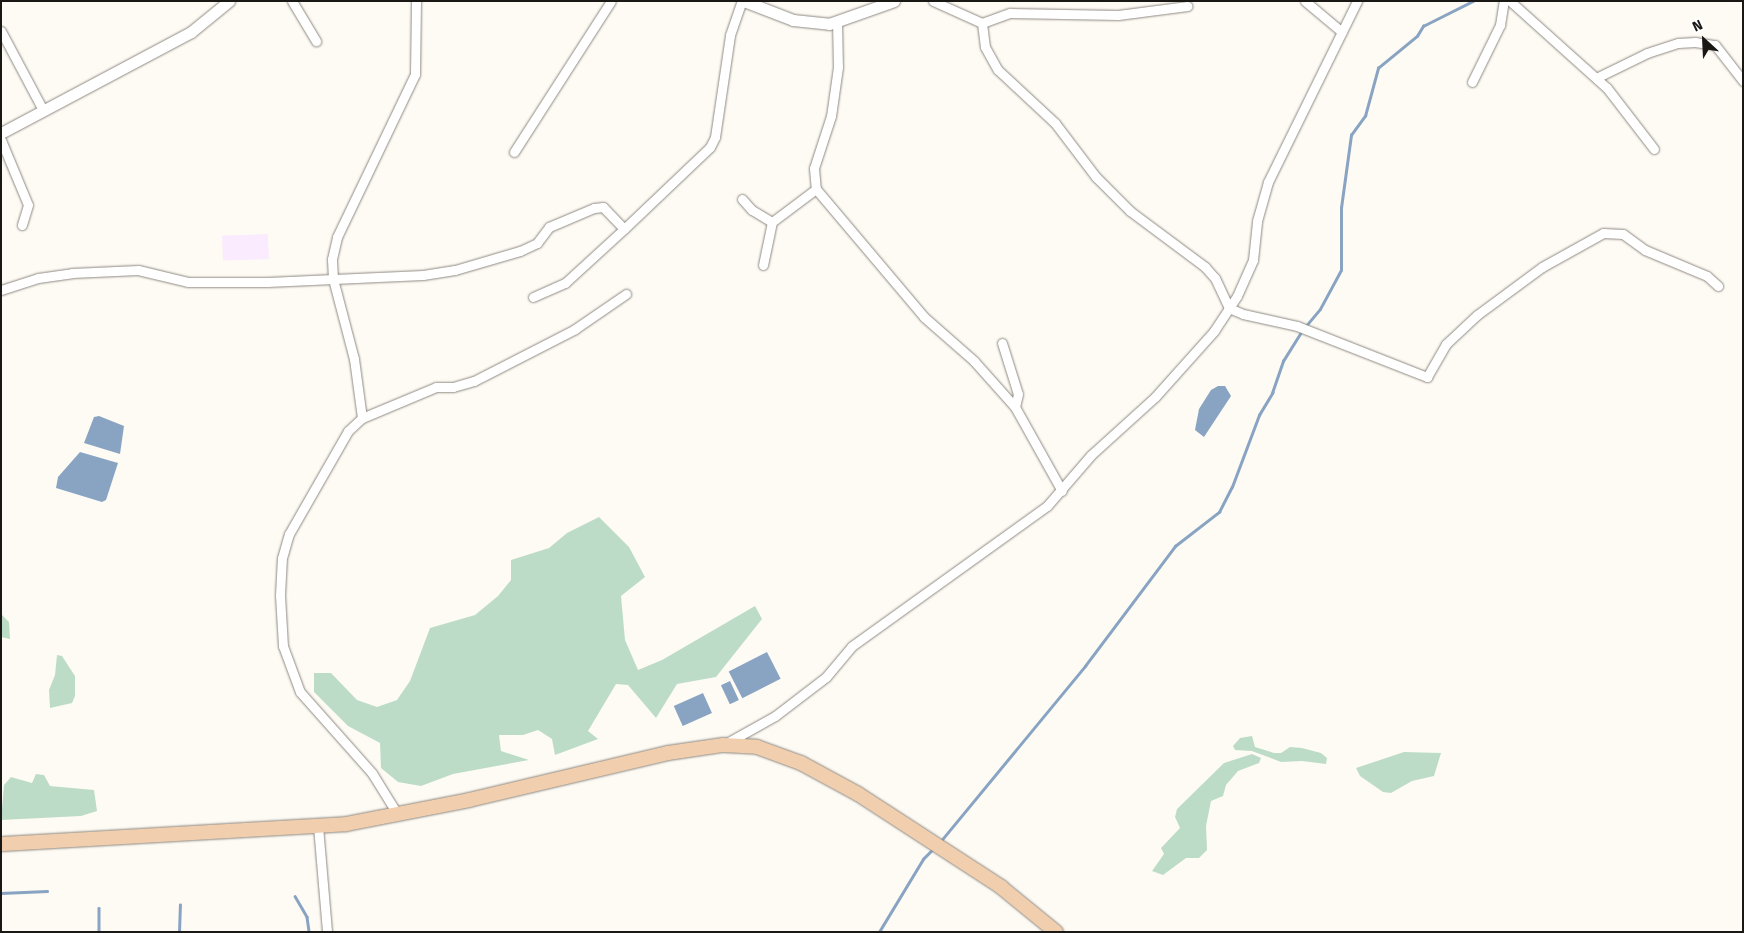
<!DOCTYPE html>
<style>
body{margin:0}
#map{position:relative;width:1744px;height:933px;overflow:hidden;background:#fefbf4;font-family:"Fira Sans",sans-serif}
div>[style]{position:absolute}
.commercial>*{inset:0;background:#faebfe;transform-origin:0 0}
.green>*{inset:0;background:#bddcc7}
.water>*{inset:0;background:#88a4c2;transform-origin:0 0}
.stream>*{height:2.5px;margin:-1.25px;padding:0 1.25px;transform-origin:1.25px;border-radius:1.25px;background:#88a4c2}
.roads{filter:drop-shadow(0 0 1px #8e8982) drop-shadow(0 0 1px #8e8982)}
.minor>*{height:9px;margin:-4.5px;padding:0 4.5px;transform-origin:4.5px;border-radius:4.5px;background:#fff}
.tertiary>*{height:11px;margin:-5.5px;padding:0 5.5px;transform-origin:5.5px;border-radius:5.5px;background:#fff}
.primary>*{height:14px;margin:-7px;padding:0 7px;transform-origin:7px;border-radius:7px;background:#f1cead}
span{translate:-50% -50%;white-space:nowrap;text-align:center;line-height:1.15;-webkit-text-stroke:4.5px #fff;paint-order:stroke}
.frame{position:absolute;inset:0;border:2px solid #191815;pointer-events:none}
.north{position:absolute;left:1679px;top:15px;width:50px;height:50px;-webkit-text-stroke:4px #fff;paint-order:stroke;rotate:335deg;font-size:14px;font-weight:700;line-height:20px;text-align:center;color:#191815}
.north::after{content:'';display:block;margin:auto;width:18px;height:22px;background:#191815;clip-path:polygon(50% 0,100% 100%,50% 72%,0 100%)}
</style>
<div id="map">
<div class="commercial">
<i style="left:268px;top:234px;width:25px;height:46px;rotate:88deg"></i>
</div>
<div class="green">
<i style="clip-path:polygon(599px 517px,629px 547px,645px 577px,621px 596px,625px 640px,638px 670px,662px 660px,755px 606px,762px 619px,716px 677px,677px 684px,656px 718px,628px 685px,616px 684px,588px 731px,598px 739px,555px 755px,552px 739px,538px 730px,523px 735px,499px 735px,501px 751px,529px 760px,453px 774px,421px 786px,398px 782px,381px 768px,380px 743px,348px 726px,314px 692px,314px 673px,331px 673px,357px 700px,377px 707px,397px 700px,410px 681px,430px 628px,475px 615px,498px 596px,511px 580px,511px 560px,549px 548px,567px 533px)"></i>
<i style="clip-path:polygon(1px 614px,9px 622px,10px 639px,1px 637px)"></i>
<i style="clip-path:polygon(57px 655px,62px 656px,75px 676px,75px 696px,72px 703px,50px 708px,49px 690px,55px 675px)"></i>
<i style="clip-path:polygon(1252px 736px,1255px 747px,1274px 753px,1281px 753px,1290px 747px,1302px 748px,1321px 753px,1327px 758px,1326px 764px,1302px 761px,1281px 762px,1252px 751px,1235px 750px,1233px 746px,1240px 738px)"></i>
<i style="clip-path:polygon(1404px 752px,1441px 753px,1434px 776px,1412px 781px,1391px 793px,1383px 792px,1360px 776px,1356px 768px)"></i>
<i style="clip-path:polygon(1252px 754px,1261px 758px,1259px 763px,1238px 771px,1226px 785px,1223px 796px,1211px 801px,1206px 826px,1207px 850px,1199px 858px,1186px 858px,1163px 875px,1152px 871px,1164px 854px,1161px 848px,1180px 828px,1175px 817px,1177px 809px,1224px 763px)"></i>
<i style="clip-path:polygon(36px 774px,44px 775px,50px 786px,94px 790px,97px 811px,81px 816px,1px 820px,4px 785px,11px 777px,32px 783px)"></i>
</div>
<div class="water">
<i style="clip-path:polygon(1218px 386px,1225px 386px,1231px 396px,1204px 437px,1195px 430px,1199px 409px,1211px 390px)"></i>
<i style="clip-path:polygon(99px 416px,124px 426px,120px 454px,84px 443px,94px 417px)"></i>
<i style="clip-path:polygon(80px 452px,118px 463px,106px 500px,102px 502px,56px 488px,58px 477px)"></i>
<i style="left:767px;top:652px;width:30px;height:43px;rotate:63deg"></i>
<i style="left:730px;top:681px;width:21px;height:10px;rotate:65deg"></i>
<i style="left:703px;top:693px;width:22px;height:32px;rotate:66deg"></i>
</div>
<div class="stream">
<i style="left:1305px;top:327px;width:23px;rotate:-50deg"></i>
<i style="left:1320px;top:309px;width:44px;rotate:-61.7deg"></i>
<i style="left:1341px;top:270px;width:62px;rotate:-90deg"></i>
<i style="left:1341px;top:208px;width:74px;rotate:-82.2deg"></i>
<i style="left:1351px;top:135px;width:24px;rotate:-54deg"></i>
<i style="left:1365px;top:116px;width:50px;rotate:-74.8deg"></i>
<i style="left:1378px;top:68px;width:50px;rotate:-39.4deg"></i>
<i style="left:1417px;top:36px;width:12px;rotate:-59deg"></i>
<i style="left:1423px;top:26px;width:56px;rotate:-26.6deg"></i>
<i style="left:940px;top:842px;width:228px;rotate:-50.5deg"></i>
<i style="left:1085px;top:666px;width:150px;rotate:-53.1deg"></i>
<i style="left:1175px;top:546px;width:56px;rotate:-37.7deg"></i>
<i style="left:1219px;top:512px;width:28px;rotate:-63deg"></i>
<i style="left:1232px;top:487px;width:77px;rotate:-69.4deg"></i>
<i style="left:1259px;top:415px;width:26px;rotate:-59deg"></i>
<i style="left:1272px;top:393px;width:34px;rotate:-71deg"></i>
<i style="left:1283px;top:361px;width:36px;rotate:-58deg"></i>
<i style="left:1px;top:893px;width:46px;rotate:-2.5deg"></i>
<i style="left:295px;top:896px;width:24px;rotate:60deg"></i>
<i style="left:307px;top:917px;width:15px;rotate:82deg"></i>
<i style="left:99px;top:908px;width:24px;rotate:90deg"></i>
<i style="left:179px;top:932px;width:27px;rotate:-88deg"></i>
<i style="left:879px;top:932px;width:85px;rotate:-58.9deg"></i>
<i style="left:923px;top:859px;width:16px;rotate:-45deg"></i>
</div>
<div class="roads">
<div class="minor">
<i style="left:292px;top:1px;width:47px;rotate:59deg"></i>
<i style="left:933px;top:1px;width:54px;rotate:24.2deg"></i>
<i style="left:982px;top:23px;width:24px;rotate:83deg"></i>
<i style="left:985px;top:47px;width:26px;rotate:61deg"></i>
<i style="left:998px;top:70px;width:78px;rotate:42.9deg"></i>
<i style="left:1055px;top:123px;width:68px;rotate:52.8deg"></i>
<i style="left:1096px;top:177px;width:48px;rotate:45deg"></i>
<i style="left:1130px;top:211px;width:94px;rotate:36.7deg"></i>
<i style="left:1205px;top:267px;width:15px;rotate:48deg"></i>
<i style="left:1215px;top:278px;width:33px;rotate:65deg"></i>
<i style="left:1229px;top:308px;width:15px;rotate:23deg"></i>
<i style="left:1243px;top:314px;width:55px;rotate:12.5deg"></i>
<i style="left:1297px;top:326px;width:140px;rotate:21.4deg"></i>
<i style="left:1427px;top:377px;width:38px;rotate:-60deg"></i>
<i style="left:1446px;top:344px;width:42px;rotate:-43.1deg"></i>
<i style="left:1477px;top:315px;width:81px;rotate:-36.4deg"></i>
<i style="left:1542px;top:267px;width:70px;rotate:-29.1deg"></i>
<i style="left:1603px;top:233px;width:20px;rotate:3deg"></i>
<i style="left:1623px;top:234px;width:27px;rotate:36deg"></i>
<i style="left:1645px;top:250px;width:67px;rotate:22.8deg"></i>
<i style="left:1707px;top:276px;width:15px;rotate:42deg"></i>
<i style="left:1305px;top:1px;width:48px;rotate:40deg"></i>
<i style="left:1510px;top:1px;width:130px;rotate:41.9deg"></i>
<i style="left:1607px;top:88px;width:77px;rotate:52.4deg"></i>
<i style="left:837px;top:21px;width:46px;rotate:88.8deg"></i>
<i style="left:838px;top:67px;width:49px;rotate:98.1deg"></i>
<i style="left:831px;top:116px;width:55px;rotate:108.1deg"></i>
<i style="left:814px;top:168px;width:21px;rotate:85deg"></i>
<i style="left:816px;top:189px;width:167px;rotate:49.8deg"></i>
<i style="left:924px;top:317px;width:67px;rotate:41.3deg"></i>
<i style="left:974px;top:361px;width:62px;rotate:48.3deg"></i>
<i style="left:1015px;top:407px;width:96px;rotate:60.8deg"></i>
<i style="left:982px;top:23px;width:30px;rotate:-20deg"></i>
<i style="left:1010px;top:13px;width:108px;rotate:1.1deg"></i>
<i style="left:1118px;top:15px;width:70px;rotate:-7.4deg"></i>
<i style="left:1px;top:31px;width:89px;rotate:62deg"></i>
<i style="left:1596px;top:78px;width:57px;rotate:-26.1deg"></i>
<i style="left:1647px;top:53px;width:33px;rotate:-18deg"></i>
<i style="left:1678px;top:43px;width:17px;rotate:-3deg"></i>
<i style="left:1695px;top:42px;width:20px;rotate:9deg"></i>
<i style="left:1715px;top:45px;width:46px;rotate:52.1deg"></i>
<i style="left:1472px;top:82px;width:64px;rotate:-63.8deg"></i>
<i style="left:1500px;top:25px;width:24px;rotate:-81deg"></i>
<i style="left:1px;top:140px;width:70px;rotate:67.4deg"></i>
<i style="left:28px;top:205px;width:21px;rotate:107deg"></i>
<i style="left:514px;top:152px;width:179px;rotate:-57.3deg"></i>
<i style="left:742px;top:199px;width:15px;rotate:48deg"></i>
<i style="left:752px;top:210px;width:23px;rotate:31deg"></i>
<i style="left:763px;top:265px;width:44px;rotate:-78.2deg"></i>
<i style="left:772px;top:222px;width:55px;rotate:-36.9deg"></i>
<i style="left:1px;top:290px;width:39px;rotate:-18deg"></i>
<i style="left:38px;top:278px;width:34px;rotate:-8deg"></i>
<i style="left:72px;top:273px;width:66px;rotate:-2.6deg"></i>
<i style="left:138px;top:270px;width:51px;rotate:13.5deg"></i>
<i style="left:188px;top:282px;width:79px"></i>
<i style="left:267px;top:282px;width:156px;rotate:-2.6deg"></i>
<i style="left:423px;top:275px;width:32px;rotate:-9deg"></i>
<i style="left:455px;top:270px;width:68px;rotate:-16.3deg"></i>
<i style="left:520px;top:251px;width:19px;rotate:-25deg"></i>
<i style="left:537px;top:243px;width:20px;rotate:-53deg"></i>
<i style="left:549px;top:227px;width:49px;rotate:-22.9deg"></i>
<i style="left:594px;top:208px;width:9px;rotate:-6deg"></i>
<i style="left:603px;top:207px;width:30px;rotate:46deg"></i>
<i style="left:624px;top:229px;width:119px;rotate:-43.6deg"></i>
<i style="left:710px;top:147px;width:11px;rotate:-63deg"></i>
<i style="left:715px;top:137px;width:103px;rotate:-81.6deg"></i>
<i style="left:730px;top:35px;width:36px;rotate:-71deg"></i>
<i style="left:533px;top:297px;width:35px;rotate:-24deg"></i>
<i style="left:565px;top:283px;width:80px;rotate:-42.5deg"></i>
<i style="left:1002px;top:343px;width:53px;rotate:72.6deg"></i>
<i style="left:1018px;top:394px;width:13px;rotate:103deg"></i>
<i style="left:362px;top:418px;width:80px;rotate:-22.7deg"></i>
<i style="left:436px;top:387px;width:17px"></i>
<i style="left:453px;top:387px;width:22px;rotate:-16deg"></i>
<i style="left:474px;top:381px;width:114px;rotate:-27.2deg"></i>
<i style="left:575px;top:329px;width:62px;rotate:-34.5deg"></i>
<i style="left:725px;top:744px;width:57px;rotate:-29.2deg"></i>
<i style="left:775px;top:716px;width:64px;rotate:-37.4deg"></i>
<i style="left:826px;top:677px;width:40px;rotate:-50deg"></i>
<i style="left:852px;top:646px;width:240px;rotate:-35.7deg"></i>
<i style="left:1047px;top:506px;width:67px;rotate:-49.2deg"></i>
<i style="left:1091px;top:455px;width:86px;rotate:-42.2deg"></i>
<i style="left:1155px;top:397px;width:89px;rotate:-48.2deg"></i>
<i style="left:1214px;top:331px;width:42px;rotate:-56.7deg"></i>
<i style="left:1237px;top:296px;width:39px;rotate:-66deg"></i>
<i style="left:1253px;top:260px;width:39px;rotate:-84deg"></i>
<i style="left:1257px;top:221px;width:41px;rotate:-74.2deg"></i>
<i style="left:1268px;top:182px;width:202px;rotate:-63.8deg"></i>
<i style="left:398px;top:815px;width:49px;rotate:-121.8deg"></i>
<i style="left:372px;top:773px;width:108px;rotate:-131.6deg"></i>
<i style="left:300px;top:692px;width:49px;rotate:-110.3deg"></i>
<i style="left:283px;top:646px;width:51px;rotate:-93.4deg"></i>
<i style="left:280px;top:595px;width:37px;rotate:-87deg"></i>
<i style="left:282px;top:558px;width:25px;rotate:-74deg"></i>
<i style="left:289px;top:534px;width:119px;rotate:-60.2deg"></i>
<i style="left:348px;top:431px;width:19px;rotate:-43deg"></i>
<i style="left:362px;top:418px;width:60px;rotate:-97.7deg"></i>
<i style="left:354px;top:359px;width:83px;rotate:-104.7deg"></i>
<i style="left:333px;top:279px;width:20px;rotate:-93deg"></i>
<i style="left:332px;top:259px;width:23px;rotate:-77deg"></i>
<i style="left:337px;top:237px;width:181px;rotate:-64.4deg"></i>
<i style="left:415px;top:74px;width:73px;rotate:-89.2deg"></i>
<i style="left:318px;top:826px;width:106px;rotate:85.1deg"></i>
</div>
<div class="tertiary">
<i style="left:744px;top:1px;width:53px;rotate:21.2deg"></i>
<i style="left:793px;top:20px;width:36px;rotate:6deg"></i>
<i style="left:829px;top:24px;width:69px;rotate:-19.5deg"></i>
<i style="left:1px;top:133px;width:215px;rotate:-28deg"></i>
<i style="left:191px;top:32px;width:49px;rotate:-39.2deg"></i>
</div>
<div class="primary">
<i style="left:1px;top:844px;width:346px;rotate:-3.3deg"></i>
<i style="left:346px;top:824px;width:125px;rotate:-11deg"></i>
<i style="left:469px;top:800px;width:204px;rotate:-13.3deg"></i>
<i style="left:668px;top:753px;width:56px;rotate:-8.3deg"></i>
<i style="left:723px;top:745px;width:34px;rotate:3deg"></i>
<i style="left:757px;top:747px;width:47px;rotate:20deg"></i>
<i style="left:801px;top:763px;width:65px;rotate:28.5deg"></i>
<i style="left:858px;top:794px;width:171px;rotate:33deg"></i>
<i style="left:1001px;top:887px;width:71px;rotate:39.3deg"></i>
</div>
</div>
<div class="frame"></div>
<div class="north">N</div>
</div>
